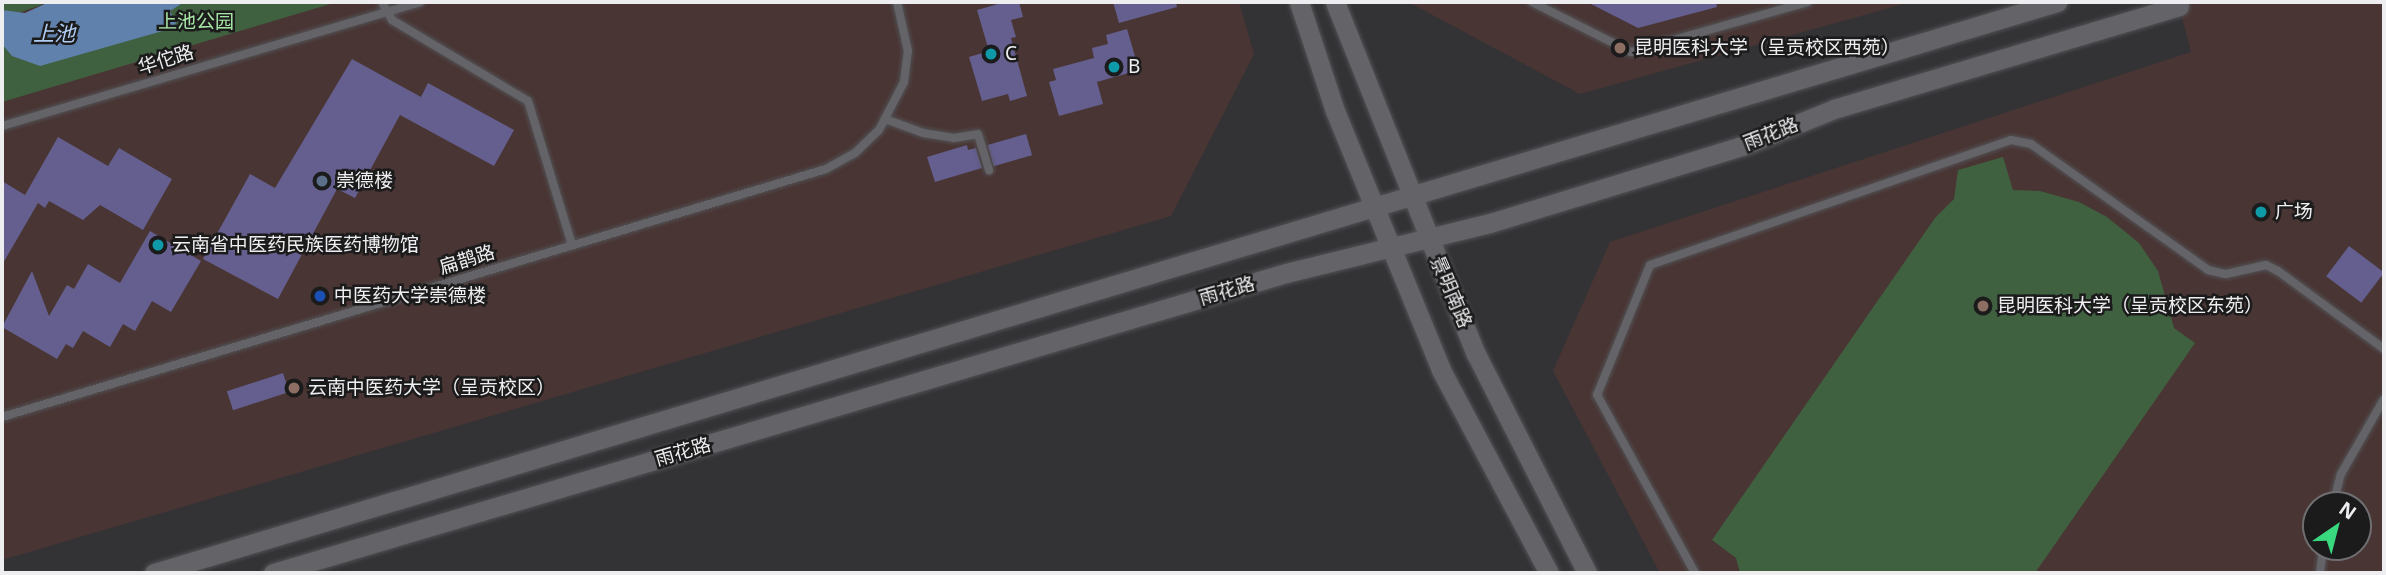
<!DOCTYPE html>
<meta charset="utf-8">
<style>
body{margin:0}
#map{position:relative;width:2386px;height:575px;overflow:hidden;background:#333336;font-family:"Noto Sans","Noto Sans SC",sans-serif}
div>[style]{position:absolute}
.education>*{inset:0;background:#493533}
.green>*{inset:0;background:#406140}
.water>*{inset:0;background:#6081ac}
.building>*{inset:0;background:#645f8f;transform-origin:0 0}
.roads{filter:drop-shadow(0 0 2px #525155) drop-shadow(0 0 2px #525155)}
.service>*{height:8px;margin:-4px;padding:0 4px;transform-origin:4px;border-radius:4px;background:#646468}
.tertiary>*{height:19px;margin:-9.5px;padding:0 9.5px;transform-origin:9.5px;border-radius:9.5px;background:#646468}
.dots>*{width:19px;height:19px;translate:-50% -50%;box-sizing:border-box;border:4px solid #1b1b1c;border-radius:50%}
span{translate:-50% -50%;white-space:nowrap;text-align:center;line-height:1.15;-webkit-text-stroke:5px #1b1b1c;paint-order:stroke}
.park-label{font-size:19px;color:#a6e4a5}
.poi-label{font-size:19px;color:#eeeef0}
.left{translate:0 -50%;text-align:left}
.street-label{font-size:19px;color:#eeeef0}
.water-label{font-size:21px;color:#afccf3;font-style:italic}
.frame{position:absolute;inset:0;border:4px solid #eeeef0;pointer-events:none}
.north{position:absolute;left:2302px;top:491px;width:70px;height:70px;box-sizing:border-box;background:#1b1b1c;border:2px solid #6f6f71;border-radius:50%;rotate:35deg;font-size:19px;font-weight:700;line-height:28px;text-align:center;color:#eeeef0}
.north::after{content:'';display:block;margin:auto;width:24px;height:32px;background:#39d87f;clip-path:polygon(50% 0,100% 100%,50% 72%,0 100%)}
</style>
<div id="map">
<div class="education">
<i style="clip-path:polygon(2px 2px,1239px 2px,1254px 54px,1171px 216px,2px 560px)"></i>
<i style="clip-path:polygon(1408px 2px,1911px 2px,1580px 94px)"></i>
<i style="clip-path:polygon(evenodd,2178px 2px,2384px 2px,2384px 573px,1660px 573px,1553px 371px,1610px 242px,2191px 52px,2178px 2px,2316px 505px,2358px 505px,2358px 547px,2316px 547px,2316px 505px)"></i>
</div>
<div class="green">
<i style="clip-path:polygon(2px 2px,49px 2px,16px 14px,2px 10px)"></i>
<i style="clip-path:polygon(180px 2px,337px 2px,2px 102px,2px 44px,170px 11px)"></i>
<i style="clip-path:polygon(2003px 157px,2013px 190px,2040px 191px,2079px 202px,2107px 217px,2139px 243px,2158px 271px,2174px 328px,2195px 343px,2035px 573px,1740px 573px,1736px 558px,1712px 540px,1935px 218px,1954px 199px,1958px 170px)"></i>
</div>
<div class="water">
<i style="clip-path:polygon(49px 2px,180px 2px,181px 4px,170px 11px,176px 23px,173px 28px,40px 66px,12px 56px,2px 44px,2px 10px,25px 13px)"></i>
</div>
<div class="building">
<i style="clip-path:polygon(1005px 2px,1019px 2px,1023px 17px,1011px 20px,1016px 37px,1011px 38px,1027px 96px,1010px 101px,1008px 94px,982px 101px,969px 57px,989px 51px,977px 10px)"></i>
<i style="clip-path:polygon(1113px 2px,1176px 2px,1177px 7px,1119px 23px)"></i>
<i style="clip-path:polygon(1587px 2px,1716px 2px,1717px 7px,1638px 28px)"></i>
<i style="clip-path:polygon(1127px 29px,1139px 70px,1097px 82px,1103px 104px,1059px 116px,1049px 82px,1056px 80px,1053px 69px,1094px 58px,1092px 48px,1108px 44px,1106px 35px)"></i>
<i style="clip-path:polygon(352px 59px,421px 97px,428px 83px,514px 130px,494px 166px,400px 115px,355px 198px,337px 189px,278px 299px,203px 259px,250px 174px,275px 188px)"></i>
<i style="left:1026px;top:134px;width:22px;height:40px;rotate:74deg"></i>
<i style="clip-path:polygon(58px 137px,108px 166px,119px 148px,172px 179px,143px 230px,100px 205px,83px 220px,49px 201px,45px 208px,38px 203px,2px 265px,2px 181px,25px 195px)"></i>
<i style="clip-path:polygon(967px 145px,968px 150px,976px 148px,982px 168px,935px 182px,927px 157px)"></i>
<i style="clip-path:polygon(150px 231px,201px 261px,171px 312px,152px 301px,135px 331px,123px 324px,110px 347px,83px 331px,73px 348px,66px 344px,57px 359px,2px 327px,32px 271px,49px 316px,67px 285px,74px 289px,88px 264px,120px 283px)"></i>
<i style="left:2349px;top:246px;width:44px;height:38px;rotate:37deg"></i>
<i style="left:283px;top:373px;width:20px;height:59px;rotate:72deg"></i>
</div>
<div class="roads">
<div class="service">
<i style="left:382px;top:2px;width:21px;rotate:61deg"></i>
<i style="left:392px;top:20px;width:158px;rotate:30.8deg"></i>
<i style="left:528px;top:101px;width:151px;rotate:73deg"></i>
<i style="left:1532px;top:2px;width:111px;rotate:26.8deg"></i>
<i style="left:1631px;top:52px;width:184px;rotate:-15.8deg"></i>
<i style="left:885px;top:119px;width:40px;rotate:20.2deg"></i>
<i style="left:923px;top:133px;width:31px;rotate:9deg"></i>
<i style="left:954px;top:138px;width:24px;rotate:-9deg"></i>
<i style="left:978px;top:134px;width:38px;rotate:73deg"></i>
<i style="left:2px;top:126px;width:436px;rotate:-16.5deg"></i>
<i style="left:2px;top:417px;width:861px;rotate:-16.75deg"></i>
<i style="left:826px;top:169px;width:33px;rotate:-29deg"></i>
<i style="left:855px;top:153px;width:33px;rotate:-44deg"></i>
<i style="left:879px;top:130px;width:54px;rotate:-62.5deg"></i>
<i style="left:904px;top:82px;width:31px;rotate:-83deg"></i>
<i style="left:908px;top:51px;width:50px;rotate:-102.7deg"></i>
<i style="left:2333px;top:505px;width:32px;rotate:-76deg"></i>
<i style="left:2341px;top:474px;width:86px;rotate:-60.2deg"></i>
<i style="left:1695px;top:573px;width:203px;rotate:-118.8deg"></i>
<i style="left:1597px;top:395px;width:140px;rotate:-67.8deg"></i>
<i style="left:1650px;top:265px;width:382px;rotate:-19.1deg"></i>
<i style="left:2011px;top:140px;width:20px;rotate:11deg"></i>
<i style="left:2031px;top:144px;width:217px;rotate:35.4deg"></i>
<i style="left:2208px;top:270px;width:18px;rotate:13deg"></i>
<i style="left:2226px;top:274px;width:41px;rotate:-12.7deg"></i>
<i style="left:2266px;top:265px;width:13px;rotate:27deg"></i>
<i style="left:2278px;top:271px;width:132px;rotate:36.3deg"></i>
<i style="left:2320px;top:573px;width:26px;rotate:-83deg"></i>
</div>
<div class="tertiary">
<i style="left:1299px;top:2px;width:115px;rotate:71.7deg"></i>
<i style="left:1335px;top:111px;width:280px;rotate:67.7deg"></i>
<i style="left:1441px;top:370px;width:230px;rotate:62deg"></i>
<i style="left:1335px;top:2px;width:379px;rotate:68.2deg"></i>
<i style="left:1476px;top:354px;width:246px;rotate:63.1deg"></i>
<i style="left:154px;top:573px;width:1987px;rotate:-16.7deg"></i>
<i style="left:273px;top:573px;width:1056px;rotate:-16.5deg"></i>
<i style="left:1286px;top:273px;width:210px;rotate:-13.8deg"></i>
<i style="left:1490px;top:223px;width:267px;rotate:-17deg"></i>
<i style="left:1745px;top:145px;width:96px;rotate:-22deg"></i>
<i style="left:1834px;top:109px;width:360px;rotate:-16.6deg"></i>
</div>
</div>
<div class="dots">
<i style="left:1620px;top:48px;background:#8d6e63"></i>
<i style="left:991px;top:54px;background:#0f9aa8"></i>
<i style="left:1114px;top:67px;background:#0f9aa8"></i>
<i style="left:322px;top:181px;background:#5c6f8a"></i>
<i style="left:2261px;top:212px;background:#0f9aa8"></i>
<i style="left:158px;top:245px;background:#0f9aa8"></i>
<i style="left:320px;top:296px;background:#1a4fb4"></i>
<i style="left:1983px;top:306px;background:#8d6e63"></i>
<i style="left:294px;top:388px;background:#8d6e63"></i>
</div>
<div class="park-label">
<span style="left:196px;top:22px">上池公园</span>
</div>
<div class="poi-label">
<span class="left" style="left:1634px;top:48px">昆明医科大学（呈贡校区西苑）</span>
<span class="left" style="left:1005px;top:54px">C</span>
<span class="left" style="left:1128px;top:67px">B</span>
<span class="left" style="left:336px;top:181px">崇德楼</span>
<span class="left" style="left:2275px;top:212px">广场</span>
<span class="left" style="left:172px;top:245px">云南省中医药民族医药博物馆</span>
<span class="left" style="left:334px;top:296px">中医药大学崇德楼</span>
<span class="left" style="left:1997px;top:306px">昆明医科大学（呈贡校区东苑）</span>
<span class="left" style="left:308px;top:388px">云南中医药大学（呈贡校区）</span>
</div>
<div class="street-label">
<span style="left:166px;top:60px;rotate:-17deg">华佗路</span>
<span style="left:1771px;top:134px;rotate:-21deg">雨花路</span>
<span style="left:467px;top:260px;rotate:-17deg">扁鹊路</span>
<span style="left:1227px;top:291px;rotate:-16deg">雨花路</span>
<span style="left:1451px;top:292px;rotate:67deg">景明南路</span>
<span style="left:683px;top:452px;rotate:-16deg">雨花路</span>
</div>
<div class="water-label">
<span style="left:54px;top:33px">上池</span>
</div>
<div class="frame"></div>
<div class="north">N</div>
</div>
